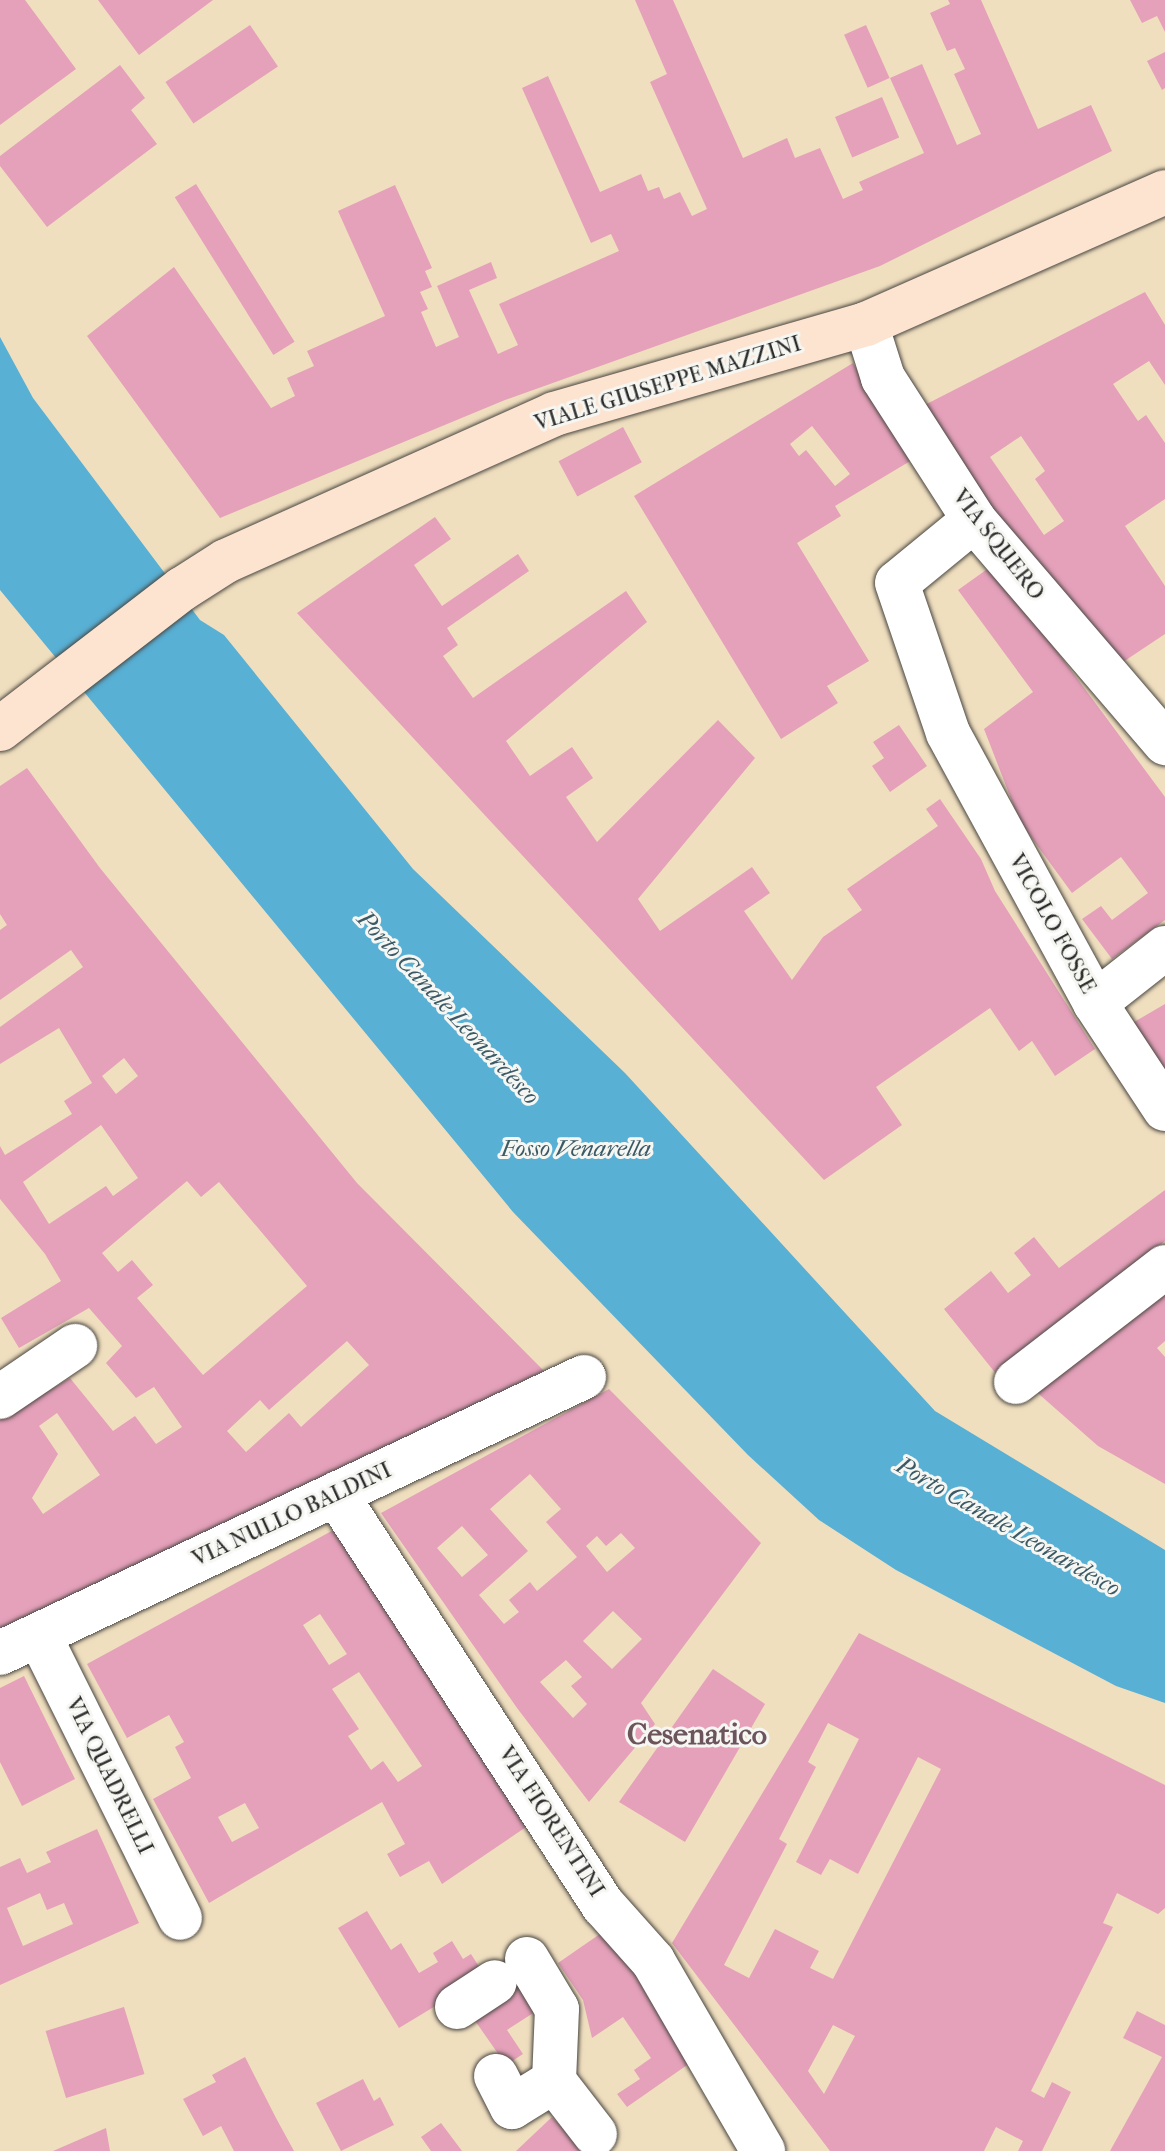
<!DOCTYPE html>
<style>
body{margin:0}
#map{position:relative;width:1165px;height:2151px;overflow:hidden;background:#f0dfbf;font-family:"IM FELL French Canon",serif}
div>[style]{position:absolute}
.water>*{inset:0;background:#58b0d5}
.building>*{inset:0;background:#e5a0ba;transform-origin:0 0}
.roads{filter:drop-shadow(0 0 2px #494641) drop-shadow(0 0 2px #494641)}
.street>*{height:44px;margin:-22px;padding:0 22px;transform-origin:22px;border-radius:22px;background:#fff}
.secondary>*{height:44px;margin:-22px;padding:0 22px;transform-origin:22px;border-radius:22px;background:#fde4d1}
span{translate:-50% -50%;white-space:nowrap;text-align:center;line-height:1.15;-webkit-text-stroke:6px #f6f6f2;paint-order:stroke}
.street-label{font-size:22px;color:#2b2b2b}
.water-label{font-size:24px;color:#3b5a66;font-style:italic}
.district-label{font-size:30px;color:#6c545d;font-weight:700}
</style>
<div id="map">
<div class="water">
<i style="clip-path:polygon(0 337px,33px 398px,200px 620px,224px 635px,413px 869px,625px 1073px,935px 1411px,1165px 1550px,1165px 1703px,1116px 1686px,896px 1570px,819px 1520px,748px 1455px,513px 1212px,0 590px)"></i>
</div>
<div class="building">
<i style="clip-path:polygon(0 0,25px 0,76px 69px,0 125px)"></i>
<i style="clip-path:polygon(98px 0,213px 0,139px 55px)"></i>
<i style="clip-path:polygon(635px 0,673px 0,743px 158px,787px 138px,795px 158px,820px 148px,843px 199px,863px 190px,859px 182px,924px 153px,890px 78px,922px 64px,957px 145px,981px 134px,954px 74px,965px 69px,955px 48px,947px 51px,930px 13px,950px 4px,948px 0,981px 0,1038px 129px,1091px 105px,1112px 151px,880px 266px,505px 400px,220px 518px,87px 336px,174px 267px,271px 408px,295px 396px,287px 378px,314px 366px,307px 351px,385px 316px,338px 211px,395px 185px,432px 268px,425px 271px,432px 287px,420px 292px,428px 309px,421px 312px,436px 347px,459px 337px,437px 286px,491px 262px,497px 278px,469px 290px,498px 354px,518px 345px,499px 304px,619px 251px,611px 234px,591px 243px,522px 88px,548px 76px,600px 192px,641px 174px,648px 191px,659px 187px,664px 199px,680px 192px,692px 216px,707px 209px,650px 82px,667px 74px)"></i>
<i style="clip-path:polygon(1130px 0,1165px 0,1165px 32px,1157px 16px,1142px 23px)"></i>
<i style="left:250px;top:25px;width:50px;height:102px;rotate:56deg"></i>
<i style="left:866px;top:25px;width:58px;height:24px;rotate:66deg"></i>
<i style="clip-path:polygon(1165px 52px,1165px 88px,1162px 90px,1147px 61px)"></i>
<i style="clip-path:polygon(120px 65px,145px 98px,131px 110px,157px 144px,47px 227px,0 166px,0 156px)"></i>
<i style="left:882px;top:97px;width:44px;height:51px;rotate:67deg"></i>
<i style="left:196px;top:184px;width:186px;height:25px;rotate:58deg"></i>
<i style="clip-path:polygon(evenodd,1145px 292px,1165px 325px,1165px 385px,1149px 361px,1113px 384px,1138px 421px,1146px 415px,1165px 443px,1165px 499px,1125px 526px,1165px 586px,1165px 634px,1111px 670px,911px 412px,1145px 292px,1021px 436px,1045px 471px,1035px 479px,1064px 521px,1044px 535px,990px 457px,1021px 436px)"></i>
<i style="clip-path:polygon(evenodd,853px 363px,912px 460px,835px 506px,841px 516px,797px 543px,869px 661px,827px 686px,838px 703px,781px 739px,634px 496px,853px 363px,812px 426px,850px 474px,835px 486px,806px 450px,799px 456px,790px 444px,812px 426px)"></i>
<i style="left:623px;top:427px;width:40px;height:73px;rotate:62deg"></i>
<i style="clip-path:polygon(435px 517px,451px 539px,414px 565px,442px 606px,518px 554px,529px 571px,447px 628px,458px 645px,443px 656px,473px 698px,626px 591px,647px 622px,506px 741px,530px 776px,572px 747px,593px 778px,566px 797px,597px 842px,718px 720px,755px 758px,638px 899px,660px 931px,752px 867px,770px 893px,744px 911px,792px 980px,823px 937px,862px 910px,847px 889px,938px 826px,926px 809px,940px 799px,981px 859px,995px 891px,1095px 1049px,1055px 1076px,1032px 1041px,1019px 1051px,990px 1008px,876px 1087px,902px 1125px,824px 1180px,297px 613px)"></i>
<i style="clip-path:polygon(993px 565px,1165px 797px,1165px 920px,1112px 959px,1082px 919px,1101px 906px,1112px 920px,1148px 893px,1121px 857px,1072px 893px,1020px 822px,984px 729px,1033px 692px,958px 590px)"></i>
<i style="clip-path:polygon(899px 725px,927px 766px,890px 792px,872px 766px,884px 758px,873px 742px)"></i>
<i style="clip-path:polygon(evenodd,27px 768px,100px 868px,357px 1183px,544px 1371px,0 1635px,0 1420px,70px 1378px,113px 1431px,135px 1416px,156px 1444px,182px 1427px,154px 1387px,136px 1398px,106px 1363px,122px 1346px,89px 1308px,19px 1348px,1px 1318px,61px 1281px,45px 1254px,0 1199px,0 1146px,5px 1155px,72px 1114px,64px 1101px,92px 1083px,59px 1028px,0 1064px,0 1027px,83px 967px,71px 950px,0 1000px,0 930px,7px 925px,0 914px,0 786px,27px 768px,124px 1058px,138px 1076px,116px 1094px,102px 1076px,124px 1058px,27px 768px,101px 1125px,138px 1178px,113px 1196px,106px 1186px,49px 1224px,23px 1182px,101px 1125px,27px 768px,187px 1181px,201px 1197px,219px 1182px,307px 1286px,203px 1375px,137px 1298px,153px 1285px,132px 1260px,118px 1272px,102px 1253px,187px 1181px,27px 768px,347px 1341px,369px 1365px,301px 1427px,289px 1413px,246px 1452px,227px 1431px,260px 1400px,269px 1410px,347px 1341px,27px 768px,57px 1413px,100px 1475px,43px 1514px,32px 1498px,58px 1454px,39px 1426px,57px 1413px)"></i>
<i style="clip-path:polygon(1165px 1004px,1165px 1083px,1129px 1025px)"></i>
<i style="clip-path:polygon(1165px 1190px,1165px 1241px,997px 1375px,944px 1309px,991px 1271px,1008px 1293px,1031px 1275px,1014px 1253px,1034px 1237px,1059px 1268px)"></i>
<i style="clip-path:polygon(1165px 1292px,1165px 1341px,1157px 1348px,1165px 1357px,1165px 1484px,1098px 1446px,1032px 1388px)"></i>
<i style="clip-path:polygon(evenodd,609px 1389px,761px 1543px,641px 1703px,655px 1724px,589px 1802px,517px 1708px,381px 1513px,609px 1389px,530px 1474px,561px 1509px,546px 1522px,577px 1557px,537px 1591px,530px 1582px,509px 1600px,519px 1612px,504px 1624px,479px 1595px,528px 1551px,490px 1509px,530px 1474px,609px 1389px,462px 1526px,488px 1555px,462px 1577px,437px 1548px,462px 1526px,609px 1389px,621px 1533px,635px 1548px,607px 1572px,586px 1546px,597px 1536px,606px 1546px,621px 1533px,609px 1389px,613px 1611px,642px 1639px,612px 1669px,583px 1641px,613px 1611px,609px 1389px,566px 1660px,582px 1677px,571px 1686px,587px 1704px,573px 1718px,540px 1682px,566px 1660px)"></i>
<i style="clip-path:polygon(evenodd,339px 1527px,535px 1821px,442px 1884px,429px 1861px,400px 1877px,387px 1854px,405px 1844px,382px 1802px,209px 1903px,153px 1799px,191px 1778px,175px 1747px,184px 1742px,169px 1715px,127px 1738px,87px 1664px,339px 1527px,320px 1614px,347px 1654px,329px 1665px,303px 1625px,320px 1614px,339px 1527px,359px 1672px,422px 1766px,398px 1782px,383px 1761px,371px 1770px,348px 1736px,359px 1729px,332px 1689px,359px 1672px,339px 1527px,245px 1803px,259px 1828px,232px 1842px,218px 1817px,245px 1803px)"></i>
<i style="clip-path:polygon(evenodd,859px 1633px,1165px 1785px,1165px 1908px,1158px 1914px,1117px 1893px,1103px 1923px,1113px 1927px,1031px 2091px,1044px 2098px,1052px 2082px,1071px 2092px,1042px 2151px,1018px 2151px,1023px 2141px,996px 2127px,984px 2151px,830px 2151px,672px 1943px,859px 1633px,828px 1723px,859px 1739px,796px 1862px,821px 1875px,830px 1859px,858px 1874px,918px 1757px,941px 1769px,833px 1979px,810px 1968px,819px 1951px,775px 1929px,749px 1978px,724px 1965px,787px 1844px,779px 1839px,816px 1767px,808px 1762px,828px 1723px,859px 1633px,833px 2025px,855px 2036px,824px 2094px,808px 2071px,833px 2025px)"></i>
<i style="clip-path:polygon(713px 1669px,765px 1704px,685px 1842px,619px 1802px)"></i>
<i style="clip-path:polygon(24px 1676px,75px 1779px,22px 1806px,0 1762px,0 1688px)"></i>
<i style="clip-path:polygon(evenodd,97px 1829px,139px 1923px,0 1985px,0 1867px,20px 1858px,27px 1873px,51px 1862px,46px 1852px,97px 1829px,40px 1893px,47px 1910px,64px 1903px,73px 1924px,23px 1946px,7px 1908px,40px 1893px)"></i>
<i style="clip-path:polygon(367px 1911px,391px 1950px,401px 1943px,419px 1973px,438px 1962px,433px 1953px,452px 1941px,463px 1959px,471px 1954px,485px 1976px,399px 2028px,338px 1928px)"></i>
<i style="clip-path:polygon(610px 1927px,700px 2056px,627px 2107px,617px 2094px,640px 2079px,634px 2070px,651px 2058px,623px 2017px,592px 2038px,583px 2000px,558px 1963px)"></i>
<i style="clip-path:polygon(522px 1981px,541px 2008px,507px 2030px,523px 2054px,506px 2065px,471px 2015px)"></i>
<i style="left:124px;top:2007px;width:70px;height:82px;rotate:73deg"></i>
<i style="clip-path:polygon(1137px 2011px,1165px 2025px,1165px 2151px,1110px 2151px,1162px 2057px,1123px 2038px)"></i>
<i style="clip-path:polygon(245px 2057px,276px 2118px,294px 2151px,234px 2151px,221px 2126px,203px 2136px,183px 2099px,216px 2082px,212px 2075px)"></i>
<i style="clip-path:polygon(363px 2079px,374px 2101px,380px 2097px,394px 2125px,341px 2151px,316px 2103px)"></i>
<i style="clip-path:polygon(552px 2117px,584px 2151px,516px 2151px)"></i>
<i style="clip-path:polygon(441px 2123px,462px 2151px,431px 2151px,421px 2137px)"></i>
<i style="clip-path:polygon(106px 2128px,110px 2151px,53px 2151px)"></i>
</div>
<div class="roads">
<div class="street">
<i style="left:866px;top:324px;width:57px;rotate:72.5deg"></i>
<i style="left:883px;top:378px;width:169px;rotate:57.3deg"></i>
<i style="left:974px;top:520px;width:294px;rotate:49.4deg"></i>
<i style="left:974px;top:520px;width:99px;rotate:140.7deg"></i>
<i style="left:897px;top:583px;width:158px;rotate:71.2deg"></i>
<i style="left:948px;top:733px;width:307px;rotate:61.4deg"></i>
<i style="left:1095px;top:1003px;width:127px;rotate:56.6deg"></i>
<i style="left:1095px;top:1003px;width:89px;rotate:-38.2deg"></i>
<i style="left:1016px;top:1382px;width:188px;rotate:-37.7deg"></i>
<i style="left:0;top:1397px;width:91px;rotate:-34.2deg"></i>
<i style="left:336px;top:1494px;width:491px;rotate:57deg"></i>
<i style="left:604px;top:1906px;width:74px;rotate:48.3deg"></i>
<i style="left:653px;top:1961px;width:220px;rotate:59.9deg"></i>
<i style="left:39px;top:1635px;width:316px;rotate:63.5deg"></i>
<i style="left:0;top:1653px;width:646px;rotate:-25.3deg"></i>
<i style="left:527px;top:1959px;width:58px;rotate:59deg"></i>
<i style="left:557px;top:2009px;width:72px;rotate:92.4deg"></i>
<i style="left:457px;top:2007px;width:45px;rotate:-33.3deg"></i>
<i style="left:496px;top:2076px;width:35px;rotate:63deg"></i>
<i style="left:512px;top:2107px;width:49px;rotate:-31.8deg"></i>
<i style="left:554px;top:2081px;width:67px;rotate:52.3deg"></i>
</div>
<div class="secondary">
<i style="left:0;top:729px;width:230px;rotate:-37.6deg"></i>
<i style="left:182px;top:589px;width:52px;rotate:-32.5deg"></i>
<i style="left:226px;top:561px;width:359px;rotate:-24.1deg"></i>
<i style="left:554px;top:414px;width:325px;rotate:-16.1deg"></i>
<i style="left:866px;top:324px;width:327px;rotate:-23.8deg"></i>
</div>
</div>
<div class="street-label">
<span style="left:668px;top:384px;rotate:-17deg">VIALE GIUSEPPE MAZZINI</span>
<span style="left:998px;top:545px;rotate:52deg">VIA SQUERO</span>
<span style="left:1052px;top:924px;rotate:61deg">VICOLO FOSSE</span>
<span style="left:292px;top:1515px;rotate:-25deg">VIA NULLO BALDINI</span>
<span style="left:109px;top:1776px;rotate:64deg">VIA QUADRELLI</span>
<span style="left:551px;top:1822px;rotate:57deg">VIA FIORENTINI</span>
</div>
<div class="water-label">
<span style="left:448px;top:1008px;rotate:47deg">Porto Canale Leonardesco</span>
<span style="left:576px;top:1149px">Fosso Venarella</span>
<span style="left:1008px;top:1527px;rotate:30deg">Porto Canale Leonardesco</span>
</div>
<div class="district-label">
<span style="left:697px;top:1735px">Cesenatico</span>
</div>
</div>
